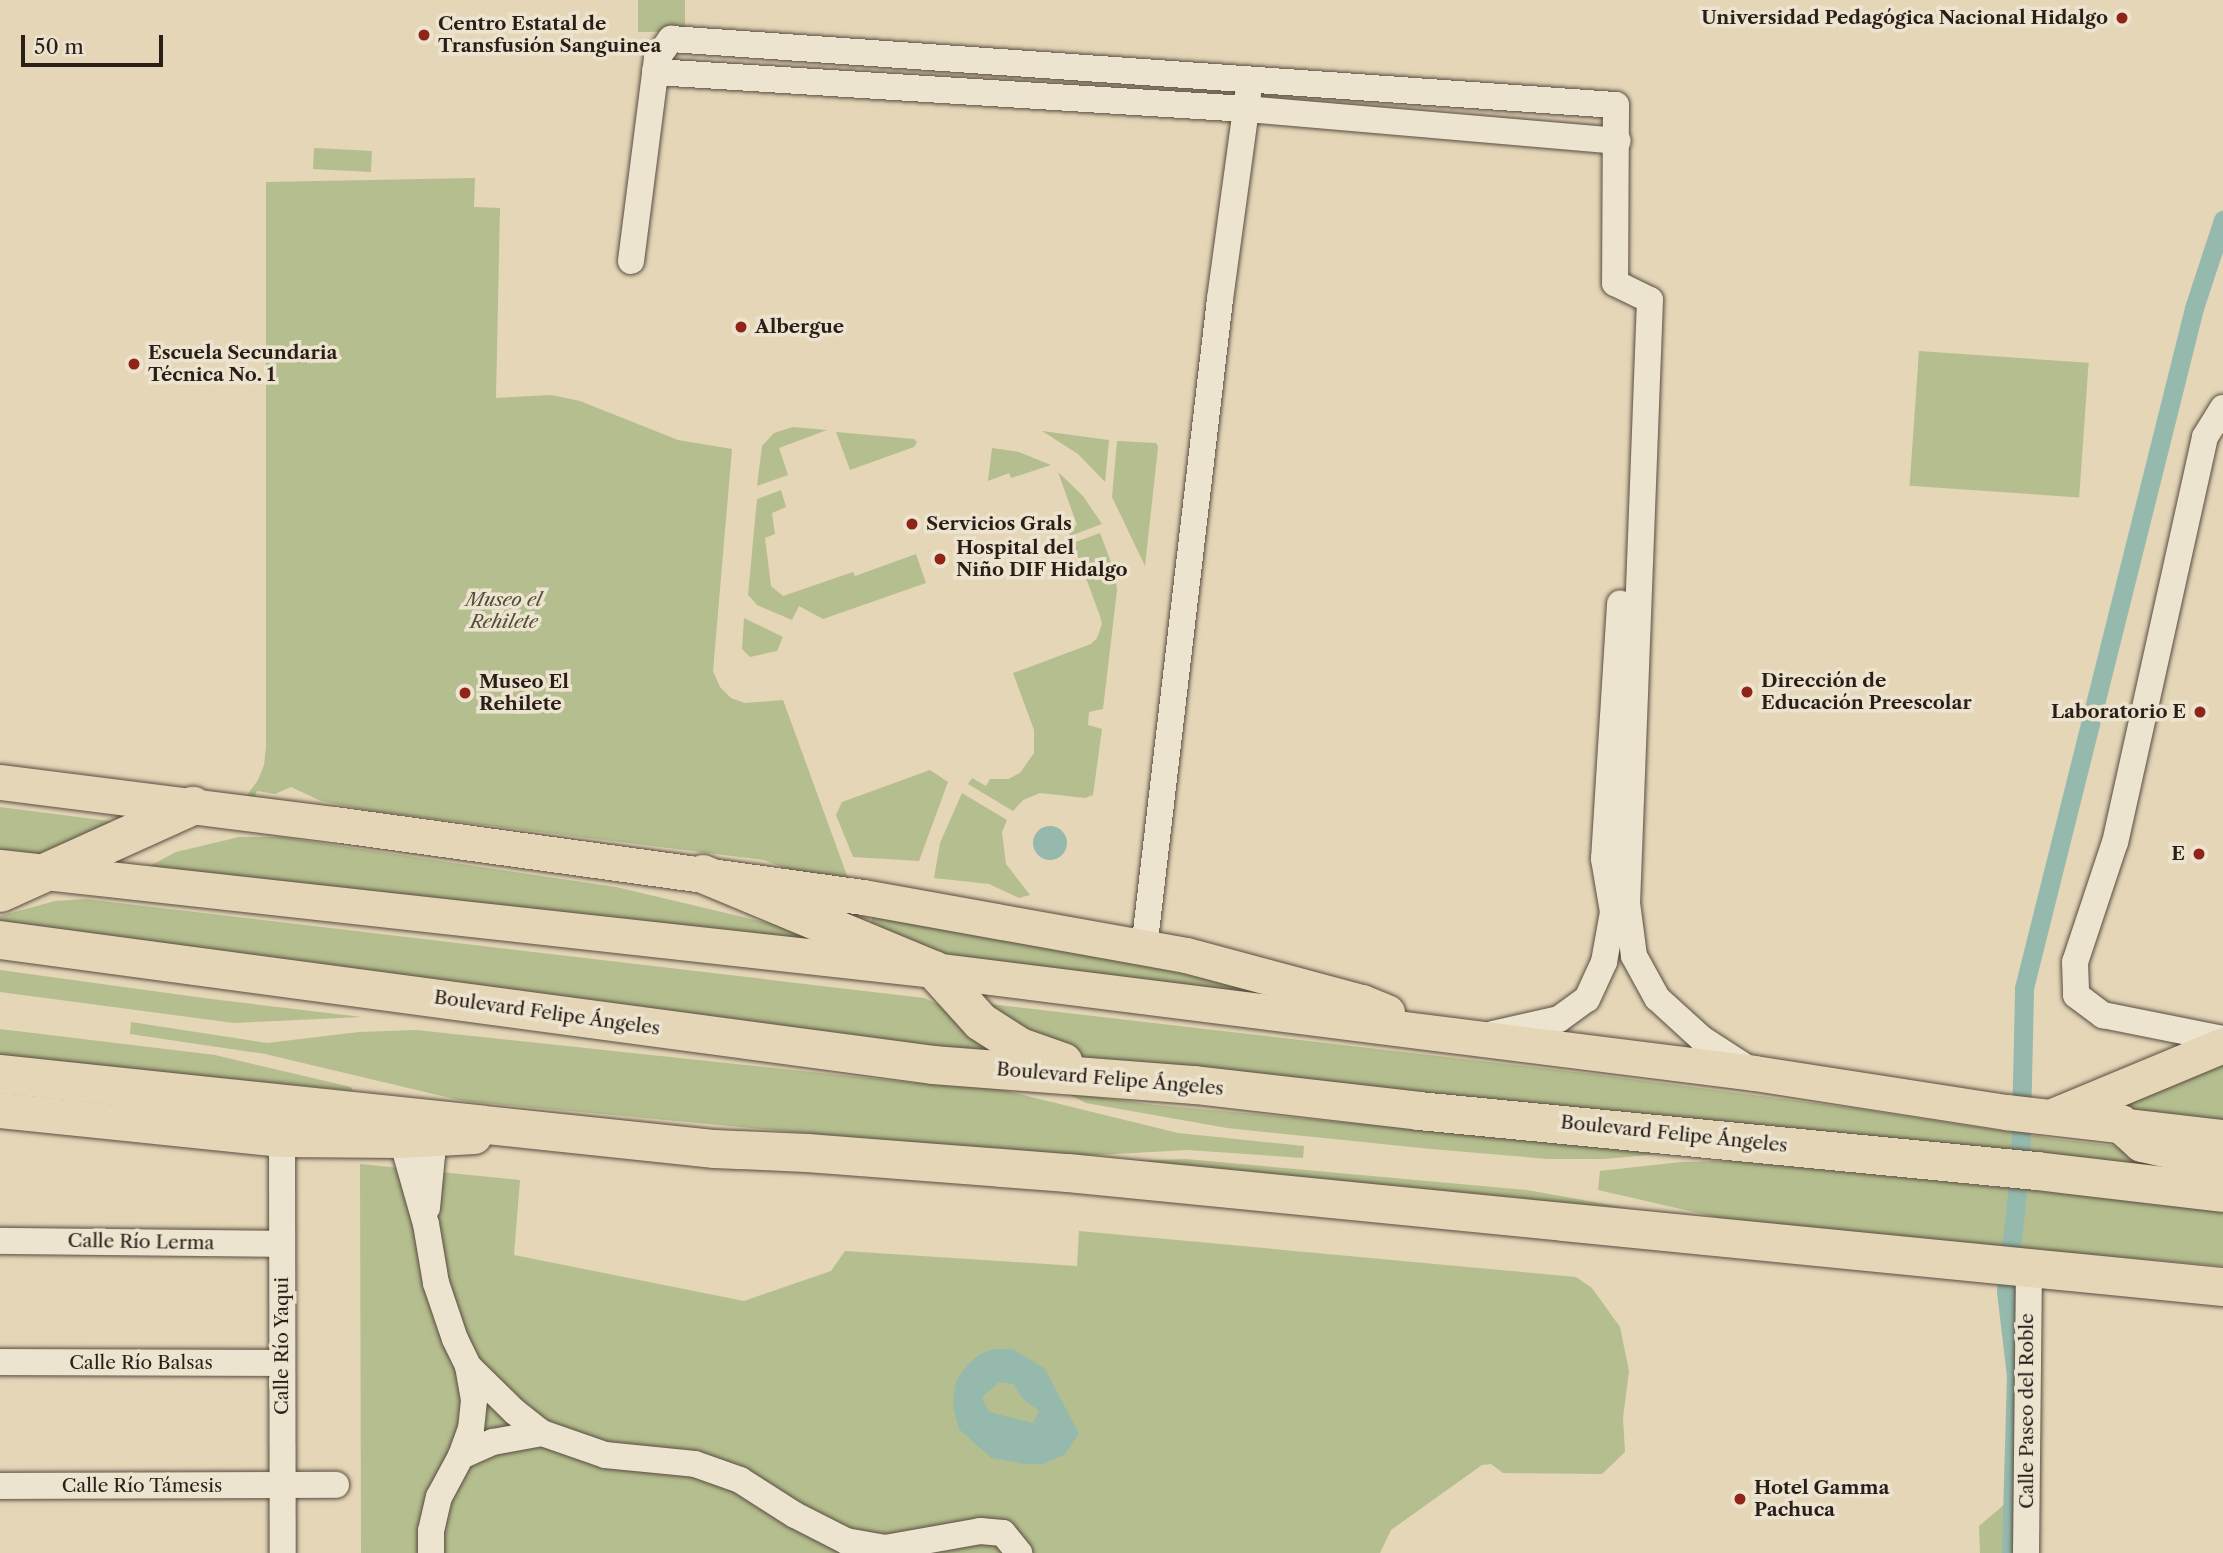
<!DOCTYPE html>
<meta charset="utf-8">
<style>
body{margin:0}
#map{position:relative;width:2223px;height:1553px;overflow:hidden;background:#e4d6b7;font-family:"Libre Caslon Text",serif}
div>[style]{position:absolute}
.green>*{inset:0;background:#b5be8e;transform-origin:0 0}
.water>*{inset:0;background:#95b9ac}
.round{border-radius:50%}
.canal>*{height:19px;margin:-9.5px;padding:0 9.5px;transform-origin:9.5px;border-radius:9.5px;background:#95b9ac}
.roads{filter:drop-shadow(0 0 2px #584c40) drop-shadow(0 0 2px #584c40)}
.minor>*{height:26px;margin:-13px;padding:0 13px;transform-origin:13px;border-radius:13px;background:#ede4d0}
.major>*{height:35px;margin:-17.5px;padding:0 17.5px;transform-origin:17.5px;border-radius:17.5px;background:#e4d6b7}
.highway>*{height:38px;margin:-19px;padding:0 19px;transform-origin:19px;border-radius:19px;background:#e4d6b7}
.dots>*{width:19px;height:19px;translate:-50% -50%;box-sizing:border-box;border:4px solid #ede4d0;border-radius:50%}
span{translate:-50% -50%;white-space:nowrap;text-align:center;line-height:1.15;-webkit-text-stroke:7px #ede4d0;paint-order:stroke}
.poi-label{font-size:19px;color:#291e18;font-weight:700}
.right{translate:-100% -50%;text-align:right}
.left{translate:0 -50%;text-align:left}
.park-label{font-size:19px;color:#534e3b;font-style:italic}
.street-label{font-size:19px;color:#291e18}
.scale{position:absolute;left:21px;top:35px;width:142px;height:32px;box-sizing:border-box;border:4px solid #291e18;border-top:0;padding-left:9px;font-size:21px;line-height:24px;white-space:nowrap;color:#291e18;-webkit-text-stroke:5px #ede4d0;paint-order:stroke}
</style>
<div id="map">
<div class="green">
<i style="left:638px;top:0;width:47px;height:32px"></i>
<i style="left:372px;top:151px;width:21px;height:58px;rotate:93deg"></i>
<i style="clip-path:polygon(475px 178px,474px 207px,500px 208px,496px 398px,551px 395px,580px 401px,678px 440px,732px 449px,713px 671px,720px 687px,731px 698px,745px 703px,783px 700px,849px 881px,805px 876px,764px 860px,372px 811px,321px 801px,291px 787px,275px 794px,257px 791px,250px 808px,237px 809px,258px 780px,264px 765px,266px 747px,266px 182px)"></i>
<i style="left:1919px;top:351px;width:170px;height:135px;rotate:4deg"></i>
<i style="clip-path:polygon(793px 427px,827px 430px,779px 448px,788px 475px,757px 486px,762px 446px,774px 433px)"></i>
<i style="clip-path:polygon(1042px 431px,1109px 440px,1105px 482px,1078px 454px)"></i>
<i style="clip-path:polygon(836px 432px,914px 439px,917px 442px,914px 447px,850px 470px)"></i>
<i style="clip-path:polygon(1117px 441px,1156px 443px,1158px 447px,1145px 566px,1112px 497px)"></i>
<i style="clip-path:polygon(992px 448px,1019px 452px,1051px 465px,1011px 478px,1009px 473px,988px 481px)"></i>
<i style="clip-path:polygon(1058px 472px,1083px 496px,1102px 524px,1070px 536px,1068px 529px,1077px 525px)"></i>
<i style="clip-path:polygon(781px 490px,786px 507px,772px 513px,775px 534px,765px 538px,771px 586px,783px 596px,853px 572px,855px 576px,916px 554px,926px 583px,823px 619px,799px 606px,792px 620px,757px 605px,748px 595px,757px 499px)"></i>
<i style="clip-path:polygon(1100px 533px,1115px 573px,1117px 590px,1103px 709px,1089px 712px,1088px 725px,1102px 729px,1093px 795px,1085px 798px,1040px 793px,1023px 800px,1013px 811px,968px 784px,972px 778px,986px 786px,990px 779px,1008px 779px,1020px 773px,1034px 753px,1034px 730px,1013px 673px,1091px 644px,1097px 638px,1102px 624px,1100px 616px,1073px 543px)"></i>
<i style="clip-path:polygon(744px 618px,783px 637px,777px 651px,750px 657px,742px 649px)"></i>
<i style="clip-path:polygon(930px 770px,948px 782px,919px 861px,853px 857px,836px 815px,842px 802px)"></i>
<i style="clip-path:polygon(962px 793px,1007px 820px,1002px 832px,1006px 864px,1030px 895px,1019px 898px,989px 884px,934px 878px,940px 843px)"></i>
<i style="clip-path:polygon(0 807px,140px 825px,90px 862px,0 856px)"></i>
<i style="clip-path:polygon(239px 837px,281px 837px,616px 887px,844px 941px,842px 954px,144px 869px,176px 852px)"></i>
<i style="clip-path:polygon(85px 899px,924px 998px,956px 1012px,1031px 1062px,0 942px,0 916px,55px 901px)"></i>
<i style="clip-path:polygon(873px 916px,1106px 957px,1344px 1009px,965px 963px,870px 925px)"></i>
<i style="clip-path:polygon(0 970px,211px 999px,362px 1017px,234px 1023px,0 992px)"></i>
<i style="clip-path:polygon(981px 1003px,1593px 1074px,1852px 1108px,2055px 1139px,2162px 1151px,2223px 1181px,1095px 1059px,1065px 1053px)"></i>
<i style="clip-path:polygon(131px 1022px,267px 1043px,359px 1032px,416px 1030px,916px 1083px,990px 1087px,1178px 1133px,1304px 1146px,1303px 1158px,1187px 1150px,1062px 1157px,463px 1101px,265px 1054px,130px 1034px)"></i>
<i style="clip-path:polygon(0 1029px,215px 1055px,351px 1087px,353px 1091px,0 1056px)"></i>
<i style="clip-path:polygon(2223px 1063px,2223px 1125px,2081px 1105px)"></i>
<i style="clip-path:polygon(1066px 1093px,1155px 1105px,1530px 1139px,1659px 1154px,1605px 1159px,1548px 1159px,1431px 1149px,1227px 1128px,1086px 1103px)"></i>
<i style="clip-path:polygon(1186px 1159px,1527px 1190px,1633px 1209px,1126px 1161px)"></i>
<i style="clip-path:polygon(1734px 1161px,2223px 1209px,2223px 1266px,1755px 1226px,1598px 1190px,1600px 1171px,1681px 1162px)"></i>
<i style="clip-path:polygon(360px 1164px,520px 1180px,514px 1255px,744px 1301px,831px 1271px,845px 1251px,1077px 1266px,1079px 1231px,1576px 1277px,1592px 1288px,1620px 1327px,1629px 1371px,1623px 1418px,1625px 1452px,1602px 1474px,1503px 1473px,1491px 1464px,1482px 1465px,1391px 1530px,1380px 1553px,361px 1553px)"></i>
<i style="clip-path:polygon(2005px 1504px,2004px 1553px,1980px 1553px,1979px 1526px)"></i>
</div>
<div class="water">
<i class="round" style="left:1033px;top:826px;width:34px;height:34px"></i>
<i style="clip-path:polygon(evenodd,994px 1349px,1013px 1349px,1045px 1369px,1079px 1434px,1064px 1455px,1043px 1464px,1025px 1464px,991px 1458px,959px 1429px,953px 1406px,956px 1381px,967px 1365px,980px 1354px,994px 1349px,999px 1382px,1013px 1384px,1023px 1399px,1039px 1411px,1033px 1423px,989px 1412px,982px 1397px,999px 1382px)"></i>
</div>
<div class="canal">
<i style="left:2011px;top:1553px;width:177px;rotate:-88.4deg"></i>
<i style="left:2016px;top:1376px;width:86px;rotate:-96.7deg"></i>
<i style="left:2006px;top:1291px;width:123px;rotate:-83.5deg"></i>
<i style="left:2020px;top:1169px;width:181px;rotate:-88.7deg"></i>
<i style="left:2024px;top:988px;width:701px;rotate:-75.96deg"></i>
<i style="left:2194px;top:308px;width:93px;rotate:-71.8deg"></i>
</div>
<div class="roads">
<div class="minor">
<i style="left:655px;top:72px;width:592px;rotate:3.58deg"></i>
<i style="left:1246px;top:109px;width:373px;rotate:4.9deg"></i>
<i style="left:631px;top:261px;width:205px;rotate:-82.7deg"></i>
<i style="left:657px;top:58px;width:24px;rotate:-54deg"></i>
<i style="left:671px;top:39px;width:947px;rotate:4deg"></i>
<i style="left:1616px;top:105px;width:178px;rotate:90.3deg"></i>
<i style="left:1615px;top:283px;width:39px;rotate:26deg"></i>
<i style="left:1650px;top:300px;width:603px;rotate:92.18deg"></i>
<i style="left:1627px;top:903px;width:53px;rotate:82.5deg"></i>
<i style="left:1634px;top:956px;width:48px;rotate:61.3deg"></i>
<i style="left:1657px;top:998px;width:61px;rotate:42.3deg"></i>
<i style="left:1702px;top:1039px;width:57px;rotate:32.9deg"></i>
<i style="left:2223px;top:408px;width:34px;rotate:122deg"></i>
<i style="left:2205px;top:437px;width:415px;rotate:102.5deg"></i>
<i style="left:2115px;top:842px;width:126px;rotate:108.4deg"></i>
<i style="left:2075px;top:962px;width:33px;rotate:88deg"></i>
<i style="left:2076px;top:995px;width:34px;rotate:37deg"></i>
<i style="left:2103px;top:1015px;width:122px;rotate:11.3deg"></i>
<i style="left:1144px;top:949px;width:654px;rotate:-83.33deg"></i>
<i style="left:1220px;top:299px;width:207px;rotate:-82.2deg"></i>
<i style="left:1493px;top:1034px;width:68px;rotate:-12.8deg"></i>
<i style="left:1559px;top:1019px;width:34px;rotate:-36deg"></i>
<i style="left:1587px;top:999px;width:41px;rotate:-65.3deg"></i>
<i style="left:1604px;top:962px;width:51px;rotate:-79.8deg"></i>
<i style="left:1613px;top:912px;width:54px;rotate:-99.6deg"></i>
<i style="left:1604px;top:859px;width:256px;rotate:-86.4deg"></i>
<i style="left:401px;top:1121px;width:26px;rotate:83deg"></i>
<i style="left:404px;top:1147px;width:80px;rotate:74.1deg"></i>
<i style="left:426px;top:1224px;width:60px;rotate:80.4deg"></i>
<i style="left:436px;top:1283px;width:59px;rotate:71.3deg"></i>
<i style="left:455px;top:1339px;width:30px;rotate:64deg"></i>
<i style="left:468px;top:1366px;width:66px;rotate:44.4deg"></i>
<i style="left:515px;top:1412px;width:34px;rotate:38deg"></i>
<i style="left:542px;top:1433px;width:67px;rotate:19.2deg"></i>
<i style="left:605px;top:1455px;width:90px;rotate:5.7deg"></i>
<i style="left:695px;top:1464px;width:48px;rotate:19.6deg"></i>
<i style="left:740px;top:1480px;width:65px;rotate:32.5deg"></i>
<i style="left:795px;top:1515px;width:57px;rotate:27deg"></i>
<i style="left:846px;top:1541px;width:40px;rotate:10deg"></i>
<i style="left:885px;top:1548px;width:8px;rotate:40deg"></i>
<i style="left:427px;top:1122px;width:33px;rotate:81deg"></i>
<i style="left:432px;top:1155px;width:53px;rotate:95.4deg"></i>
<i style="left:282px;top:1139px;width:414px;rotate:89.9deg"></i>
<i style="left:0;top:1241px;width:282px;rotate:0.6deg"></i>
<i style="left:0;top:1362px;width:282px;rotate:0.2deg"></i>
<i style="left:461px;top:1456px;width:35px;rotate:-24deg"></i>
<i style="left:493px;top:1442px;width:50px;rotate:-10.4deg"></i>
<i style="left:0;top:1486px;width:336px;rotate:-0.2deg"></i>
<i style="left:885px;top:1548px;width:97px;rotate:-10.1deg"></i>
<i style="left:980px;top:1531px;width:23px;rotate:5deg"></i>
<i style="left:1003px;top:1533px;width:26px;rotate:51deg"></i>
<i style="left:431px;top:1553px;width:22px;rotate:-90deg"></i>
<i style="left:431px;top:1531px;width:35px;rotate:-77deg"></i>
<i style="left:439px;top:1497px;width:47px;rotate:-61.8deg"></i>
<i style="left:461px;top:1456px;width:29px;rotate:-70deg"></i>
<i style="left:471px;top:1429px;width:29px;rotate:-84deg"></i>
<i style="left:474px;top:1400px;width:35px;rotate:-100deg"></i>
<i style="left:2026px;top:1553px;width:283px;rotate:-89.4deg"></i>
</div>
<div class="major">
<i style="left:0;top:782px;width:337px;rotate:7.2deg"></i>
<i style="left:334px;top:824px;width:534px;rotate:7.86deg"></i>
<i style="left:863px;top:897px;width:328px;rotate:10.2deg"></i>
<i style="left:1186px;top:955px;width:182px;rotate:15deg"></i>
<i style="left:1362px;top:1002px;width:27px;rotate:22deg"></i>
<i style="left:0;top:867px;width:940px;rotate:6.29deg"></i>
<i style="left:934px;top:970px;width:826px;rotate:7.16deg"></i>
<i style="left:1754px;top:1073px;width:255px;rotate:8.8deg"></i>
<i style="left:2006px;top:1112px;width:218px;rotate:6.6deg"></i>
<i style="left:0;top:1110px;width:283px;rotate:5.9deg"></i>
<i style="left:282px;top:1139px;width:120px;rotate:0.5deg"></i>
<i style="left:402px;top:1140px;width:72px;rotate:-3.2deg"></i>
<i style="left:2055px;top:1115px;width:182px;rotate:-22.6deg"></i>
</div>
<div class="highway">
<i style="left:703px;top:874px;width:250px;rotate:22.6deg"></i>
<i style="left:934px;top:970px;width:70px;rotate:47.9deg"></i>
<i style="left:981px;top:1022px;width:46px;rotate:32.7deg"></i>
<i style="left:1020px;top:1047px;width:46px;rotate:19.2deg"></i>
<i style="left:0;top:893px;width:212px;rotate:-24.3deg"></i>
<i style="left:0;top:940px;width:941px;rotate:7.63deg"></i>
<i style="left:933px;top:1065px;width:263px;rotate:4.4deg"></i>
<i style="left:1195px;top:1085px;width:226px;rotate:6.6deg"></i>
<i style="left:1419px;top:1111px;width:621px;rotate:5.55deg"></i>
<i style="left:2037px;top:1171px;width:187px;rotate:6.7deg"></i>
<i style="left:0;top:1074px;width:719px;rotate:5.99deg"></i>
<i style="left:715px;top:1149px;width:92px;rotate:2.5deg"></i>
<i style="left:807px;top:1153px;width:262px;rotate:4.4deg"></i>
<i style="left:1068px;top:1173px;width:1161px;rotate:5.64deg"></i>
<i style="left:2121px;top:1124px;width:28px;rotate:42deg"></i>
<i style="left:2142px;top:1143px;width:83px;rotate:12.5deg"></i>
</div>
</div>
<div class="dots">
<i style="left:2122px;top:18px;background:#8f2418"></i>
<i style="left:424px;top:35px;background:#8f2418"></i>
<i style="left:741px;top:327px;background:#8f2418"></i>
<i style="left:134px;top:364px;background:#8f2418"></i>
<i style="left:912px;top:524px;background:#8f2418"></i>
<i style="left:940px;top:559px;background:#8f2418"></i>
<i style="left:1747px;top:692px;background:#8f2418"></i>
<i style="left:465px;top:693px;background:#8f2418"></i>
<i style="left:2200px;top:712px;background:#8f2418"></i>
<i style="left:2199px;top:854px;background:#8f2418"></i>
<i style="left:1740px;top:1499px;background:#8f2418"></i>
</div>
<div class="poi-label">
<span class="right" style="left:2108px;top:18px">Universidad Pedagógica Nacional Hidalgo</span>
<span class="left" style="left:438px;top:35px">Centro Estatal de<br>Transfusión Sanguinea</span>
<span class="left" style="left:755px;top:327px">Albergue</span>
<span class="left" style="left:148px;top:364px">Escuela Secundaria<br>Técnica No. 1</span>
<span class="left" style="left:926px;top:524px">Servicios Grals</span>
<span class="left" style="left:956px;top:559px">Hospital del<br>Niño DIF Hidalgo</span>
<span class="left" style="left:1761px;top:692px">Dirección de<br>Educación Preescolar</span>
<span class="left" style="left:479px;top:693px">Museo El<br>Rehilete</span>
<span class="right" style="left:2186px;top:712px">Laboratorio E</span>
<span class="right" style="left:2185px;top:854px">E</span>
<span class="left" style="left:1754px;top:1499px">Hotel Gamma<br>Pachuca</span>
</div>
<div class="park-label">
<span style="left:504px;top:611px">Museo el<br>Rehilete</span>
</div>
<div class="street-label">
<span style="left:547px;top:1013px;rotate:8deg">Boulevard Felipe Ángeles</span>
<span style="left:1110px;top:1079px;rotate:5deg">Boulevard Felipe Ángeles</span>
<span style="left:1674px;top:1134px;rotate:6deg">Boulevard Felipe Ángeles</span>
<span style="left:141px;top:1242px;rotate:1deg">Calle Río Lerma</span>
<span style="left:282px;top:1346px;rotate:-90deg">Calle Río Yaqui</span>
<span style="left:141px;top:1363px">Calle Río Balsas</span>
<span style="left:2027px;top:1411px;rotate:-90deg">Calle Paseo del Roble</span>
<span style="left:142px;top:1486px">Calle Río Támesis</span>
</div>
<div class="scale">50 m</div>
</div>
